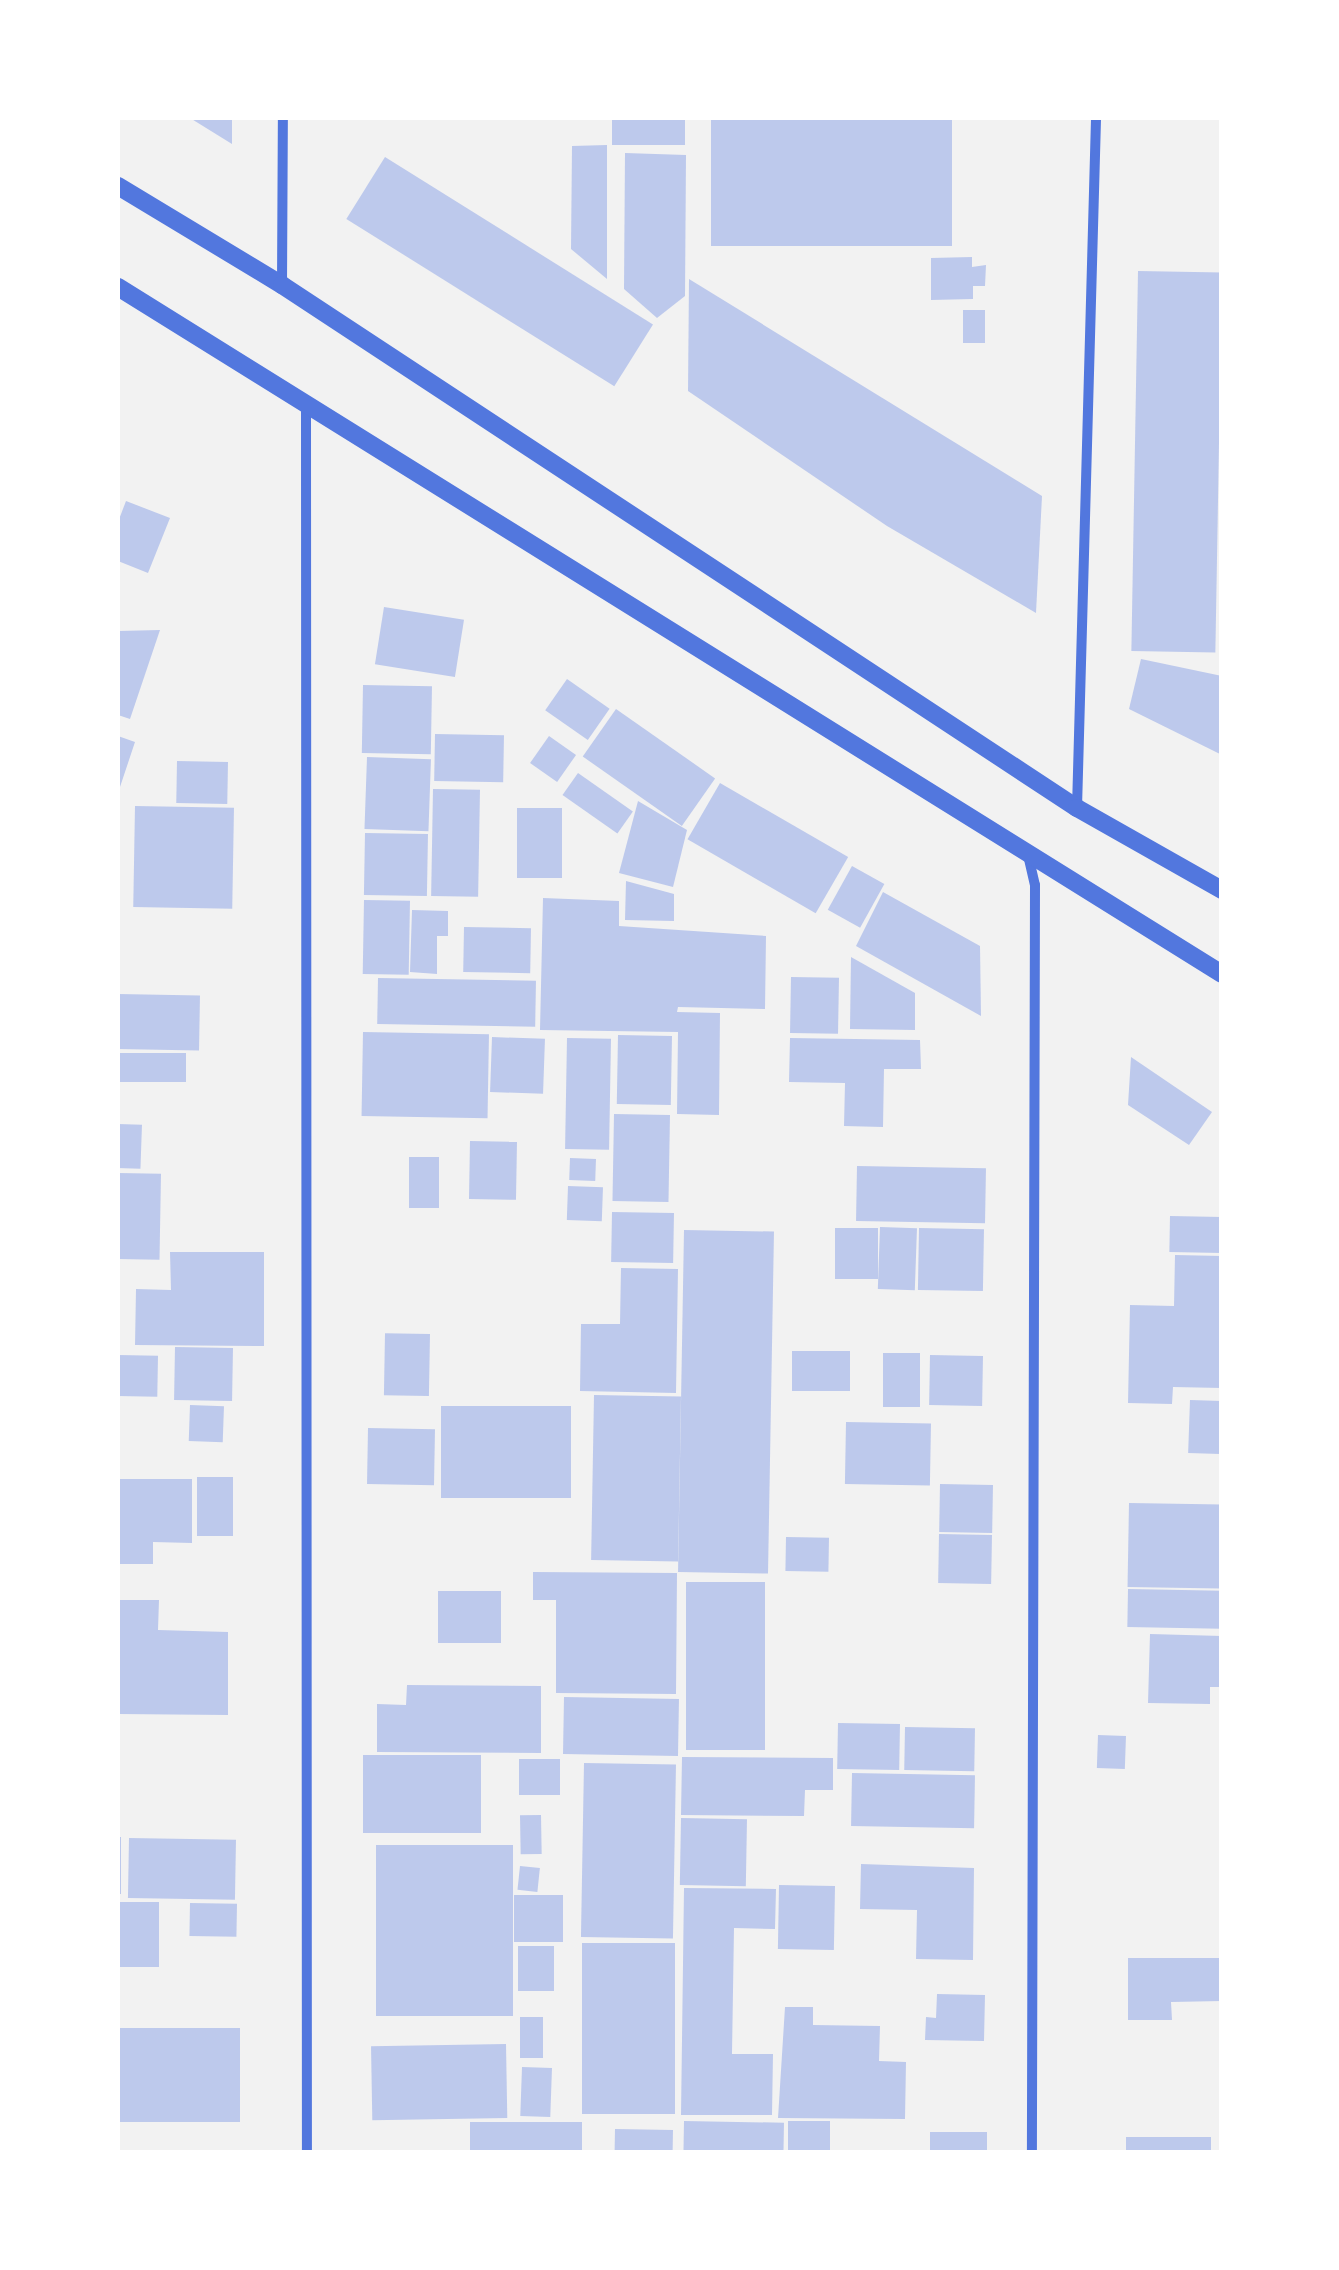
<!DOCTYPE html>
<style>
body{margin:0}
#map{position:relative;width:1339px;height:2270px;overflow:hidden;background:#f2f2f2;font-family:"Zilla Slab",serif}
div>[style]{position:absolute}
.building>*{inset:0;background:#bdc9ec;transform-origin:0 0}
.minor>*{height:10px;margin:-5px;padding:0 5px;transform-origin:5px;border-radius:5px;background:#5277de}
.tertiary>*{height:18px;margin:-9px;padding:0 9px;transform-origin:9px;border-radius:9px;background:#5277de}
span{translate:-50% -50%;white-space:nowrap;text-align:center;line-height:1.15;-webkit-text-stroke:8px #fff;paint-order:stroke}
.frame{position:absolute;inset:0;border:120px solid #fff;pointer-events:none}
</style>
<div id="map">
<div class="building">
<i style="clip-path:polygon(190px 118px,232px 118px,232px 144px)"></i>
<i style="left:612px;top:118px;width:73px;height:27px"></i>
<i style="left:711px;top:118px;width:241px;height:128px"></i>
<i style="clip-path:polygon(607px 145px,607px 279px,571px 249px,572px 146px)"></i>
<i style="clip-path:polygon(625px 153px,686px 155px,685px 296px,657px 318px,624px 289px)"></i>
<i style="left:385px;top:157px;width:316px;height:73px;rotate:32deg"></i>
<i style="clip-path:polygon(972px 257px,972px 267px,986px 265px,985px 286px,973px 286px,973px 299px,931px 300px,931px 258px)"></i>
<i style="left:1138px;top:271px;width:84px;height:380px;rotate:1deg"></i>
<i style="clip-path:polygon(689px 279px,1042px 496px,1036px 613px,887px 526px,688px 391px)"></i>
<i style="left:963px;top:310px;width:22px;height:33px"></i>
<i style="clip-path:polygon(126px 501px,170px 518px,148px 573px,118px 561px,118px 522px)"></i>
<i style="left:384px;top:607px;width:81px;height:58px;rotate:9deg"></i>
<i style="clip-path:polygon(160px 630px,130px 719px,118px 715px,118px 631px)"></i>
<i style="clip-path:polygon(1141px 659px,1222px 676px,1222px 755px,1129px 709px)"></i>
<i style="left:567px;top:679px;width:52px;height:38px;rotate:35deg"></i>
<i style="left:363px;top:685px;width:69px;height:68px;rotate:1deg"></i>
<i style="left:616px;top:709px;width:121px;height:58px;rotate:35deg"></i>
<i style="left:435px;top:734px;width:69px;height:47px;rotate:1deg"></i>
<i style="clip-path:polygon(118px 736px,135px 742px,118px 793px)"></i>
<i style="left:549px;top:736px;width:33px;height:33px;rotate:35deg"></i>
<i style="left:367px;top:757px;width:64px;height:72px;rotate:2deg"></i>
<i style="left:177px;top:761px;width:51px;height:42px;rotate:1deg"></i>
<i style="left:578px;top:773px;width:67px;height:27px;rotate:35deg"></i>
<i style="left:720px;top:783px;width:148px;height:65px;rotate:30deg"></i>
<i style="left:433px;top:789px;width:47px;height:107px;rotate:1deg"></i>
<i style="clip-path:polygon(638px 801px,687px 830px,673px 887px,619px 873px)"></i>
<i style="left:135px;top:806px;width:99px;height:101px;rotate:1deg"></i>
<i style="left:517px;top:808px;width:45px;height:70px"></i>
<i style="left:365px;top:833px;width:63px;height:62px;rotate:1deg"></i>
<i style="left:852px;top:866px;width:37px;height:50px;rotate:29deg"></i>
<i style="clip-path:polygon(626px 881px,674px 894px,674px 921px,625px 920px)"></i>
<i style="clip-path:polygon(883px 892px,980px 946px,981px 1016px,856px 946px)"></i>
<i style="clip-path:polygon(543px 898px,619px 901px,619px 926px,766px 936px,765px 1009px,678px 1007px,677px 1012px,720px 1013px,719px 1115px,677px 1114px,678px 1032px,540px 1030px)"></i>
<i style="left:364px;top:900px;width:46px;height:74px;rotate:1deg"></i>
<i style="clip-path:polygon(412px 910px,448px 911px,448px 936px,437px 936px,437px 974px,410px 972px)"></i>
<i style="left:464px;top:927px;width:67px;height:45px;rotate:1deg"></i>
<i style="clip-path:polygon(851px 957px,915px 993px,915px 1030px,850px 1029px)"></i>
<i style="left:791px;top:977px;width:48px;height:56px;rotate:1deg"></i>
<i style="left:378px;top:978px;width:158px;height:46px;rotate:1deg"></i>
<i style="left:118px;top:994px;width:82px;height:55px;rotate:1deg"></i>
<i style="left:363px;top:1032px;width:126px;height:84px;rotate:1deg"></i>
<i style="left:618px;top:1035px;width:54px;height:69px;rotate:1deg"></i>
<i style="left:492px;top:1037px;width:53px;height:55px;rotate:2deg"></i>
<i style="left:567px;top:1038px;width:44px;height:111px;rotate:1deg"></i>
<i style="clip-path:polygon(790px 1038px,920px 1040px,921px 1069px,884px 1069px,883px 1127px,844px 1126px,845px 1083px,789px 1082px)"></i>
<i style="left:118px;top:1053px;width:68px;height:29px"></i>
<i style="clip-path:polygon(1131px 1057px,1212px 1112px,1189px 1145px,1128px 1105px)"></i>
<i style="left:614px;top:1114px;width:56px;height:87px;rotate:1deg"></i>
<i style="left:118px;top:1124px;width:24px;height:44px;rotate:2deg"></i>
<i style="left:470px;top:1141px;width:47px;height:58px;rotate:1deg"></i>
<i style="left:409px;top:1157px;width:30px;height:51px"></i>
<i style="left:570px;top:1158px;width:26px;height:22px;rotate:2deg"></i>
<i style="left:857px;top:1166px;width:129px;height:55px;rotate:1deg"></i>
<i style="left:118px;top:1173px;width:43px;height:86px;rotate:1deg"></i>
<i style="left:568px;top:1186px;width:35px;height:34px;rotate:2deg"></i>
<i style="left:612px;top:1212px;width:62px;height:50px;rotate:1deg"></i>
<i style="left:1170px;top:1216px;width:52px;height:36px;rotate:1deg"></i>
<i style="left:880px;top:1227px;width:37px;height:62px;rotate:2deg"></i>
<i style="left:835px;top:1228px;width:43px;height:51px"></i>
<i style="left:919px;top:1228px;width:65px;height:62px;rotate:1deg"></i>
<i style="left:684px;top:1230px;width:90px;height:342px;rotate:1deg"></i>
<i style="clip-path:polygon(170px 1252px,264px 1252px,264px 1346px,135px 1345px,136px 1289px,171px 1290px)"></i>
<i style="clip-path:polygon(1175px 1255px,1222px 1256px,1222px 1388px,1173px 1387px,1172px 1404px,1128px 1403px,1130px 1305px,1174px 1306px)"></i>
<i style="clip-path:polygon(621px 1268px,678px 1269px,676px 1393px,580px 1391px,581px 1324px,620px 1324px)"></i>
<i style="left:430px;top:1334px;width:62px;height:45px;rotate:91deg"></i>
<i style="left:175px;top:1347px;width:58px;height:53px;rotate:1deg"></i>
<i style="left:792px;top:1351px;width:58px;height:40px"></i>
<i style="left:883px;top:1353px;width:37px;height:54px"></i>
<i style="left:118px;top:1355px;width:40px;height:41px;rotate:1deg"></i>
<i style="left:930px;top:1355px;width:53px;height:50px;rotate:1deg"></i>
<i style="left:594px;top:1395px;width:87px;height:165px;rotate:1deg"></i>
<i style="left:1190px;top:1400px;width:32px;height:53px;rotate:2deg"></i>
<i style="left:190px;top:1405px;width:34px;height:36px;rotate:2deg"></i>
<i style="left:441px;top:1406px;width:130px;height:92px"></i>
<i style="left:846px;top:1422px;width:85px;height:62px;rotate:1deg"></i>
<i style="left:368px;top:1428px;width:67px;height:56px;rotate:1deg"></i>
<i style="left:197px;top:1477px;width:36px;height:59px"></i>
<i style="clip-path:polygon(118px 1479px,192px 1479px,192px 1543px,153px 1542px,153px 1564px,118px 1564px)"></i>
<i style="left:940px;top:1484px;width:53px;height:48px;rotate:1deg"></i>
<i style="left:1129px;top:1503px;width:93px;height:84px;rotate:1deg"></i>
<i style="left:939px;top:1534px;width:53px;height:49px;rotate:1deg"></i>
<i style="left:786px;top:1537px;width:43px;height:34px;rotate:1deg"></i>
<i style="clip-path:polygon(533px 1572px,677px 1573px,676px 1694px,556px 1693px,556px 1600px,533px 1600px)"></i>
<i style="left:686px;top:1582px;width:79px;height:168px"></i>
<i style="left:1128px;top:1589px;width:94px;height:38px;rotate:1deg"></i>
<i style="left:501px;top:1591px;width:52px;height:63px;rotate:90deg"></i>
<i style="clip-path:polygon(118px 1600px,159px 1600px,158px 1630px,228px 1632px,228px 1715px,118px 1714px)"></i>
<i style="clip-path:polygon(1150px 1634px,1222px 1636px,1222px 1687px,1210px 1687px,1210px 1704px,1148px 1703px)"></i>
<i style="clip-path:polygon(407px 1685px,541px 1686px,541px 1753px,377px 1752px,377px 1704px,406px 1705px)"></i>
<i style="left:564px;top:1697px;width:115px;height:57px;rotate:1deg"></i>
<i style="left:838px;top:1723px;width:62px;height:46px;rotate:1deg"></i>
<i style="left:905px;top:1727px;width:70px;height:43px;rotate:1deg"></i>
<i style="left:1098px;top:1735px;width:28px;height:33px;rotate:2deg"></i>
<i style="left:363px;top:1755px;width:118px;height:78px"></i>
<i style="clip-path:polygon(682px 1757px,833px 1758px,833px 1790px,805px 1790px,804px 1816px,681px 1815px)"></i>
<i style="left:519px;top:1759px;width:41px;height:36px"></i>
<i style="left:584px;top:1763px;width:92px;height:174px;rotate:1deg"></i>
<i style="left:852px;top:1773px;width:123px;height:53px;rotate:1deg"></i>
<i style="left:541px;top:1815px;width:39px;height:21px;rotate:89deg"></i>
<i style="left:681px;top:1818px;width:66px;height:67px;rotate:1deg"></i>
<i style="left:118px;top:1837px;width:3px;height:57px"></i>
<i style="left:129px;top:1838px;width:107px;height:60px;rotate:1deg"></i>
<i style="left:376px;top:1845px;width:137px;height:171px"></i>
<i style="clip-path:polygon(861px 1864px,974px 1868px,973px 1960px,916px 1959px,917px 1910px,860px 1909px)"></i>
<i style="left:520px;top:1866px;width:20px;height:24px;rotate:6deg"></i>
<i style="left:835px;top:1886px;width:64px;height:56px;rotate:91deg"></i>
<i style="clip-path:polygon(684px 1888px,776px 1889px,775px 1929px,734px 1928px,732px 2054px,773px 2054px,772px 2115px,681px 2115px)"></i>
<i style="left:514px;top:1895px;width:49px;height:47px"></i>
<i style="left:118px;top:1902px;width:41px;height:65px"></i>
<i style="left:190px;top:1903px;width:47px;height:33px;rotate:1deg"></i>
<i style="left:582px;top:1943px;width:93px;height:171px"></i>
<i style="left:554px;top:1946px;width:45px;height:36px;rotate:90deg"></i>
<i style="clip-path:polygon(1128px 1958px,1222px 1958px,1222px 2001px,1171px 2002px,1172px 2020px,1128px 2020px)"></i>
<i style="clip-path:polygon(937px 1994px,985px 1995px,984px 2041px,925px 2040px,926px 2017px,936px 2018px)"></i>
<i style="clip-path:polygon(785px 2007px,813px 2007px,813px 2025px,880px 2026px,879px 2061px,906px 2062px,905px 2119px,778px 2118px)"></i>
<i style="left:520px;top:2017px;width:23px;height:41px"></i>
<i style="left:118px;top:2028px;width:122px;height:94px"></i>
<i style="left:506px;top:2044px;width:74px;height:135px;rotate:89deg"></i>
<i style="left:522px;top:2067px;width:30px;height:49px;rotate:2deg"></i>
<i style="left:684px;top:2121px;width:100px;height:31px;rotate:1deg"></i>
<i style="left:788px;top:2121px;width:42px;height:31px"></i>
<i style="left:582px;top:2122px;width:30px;height:112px;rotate:90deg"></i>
<i style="left:615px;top:2129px;width:58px;height:23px;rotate:1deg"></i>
<i style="left:930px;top:2132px;width:57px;height:20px"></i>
<i style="left:1126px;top:2137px;width:85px;height:15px"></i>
</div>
<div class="minor">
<i style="left:282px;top:285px;width:167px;rotate:-89.7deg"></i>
<i style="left:306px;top:404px;width:1748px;rotate:89.97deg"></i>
<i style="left:1077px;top:808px;width:690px;rotate:-88.42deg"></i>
<i style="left:1028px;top:855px;width:31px;rotate:77deg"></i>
<i style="left:1035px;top:885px;width:1267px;rotate:90.14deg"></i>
</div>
<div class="tertiary">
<i style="left:118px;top:186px;width:192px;rotate:31.1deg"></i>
<i style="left:282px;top:285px;width:952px;rotate:33.34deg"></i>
<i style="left:1077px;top:808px;width:167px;rotate:29.5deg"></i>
<i style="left:118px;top:287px;width:1300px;rotate:31.89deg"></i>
</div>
<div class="frame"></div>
</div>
